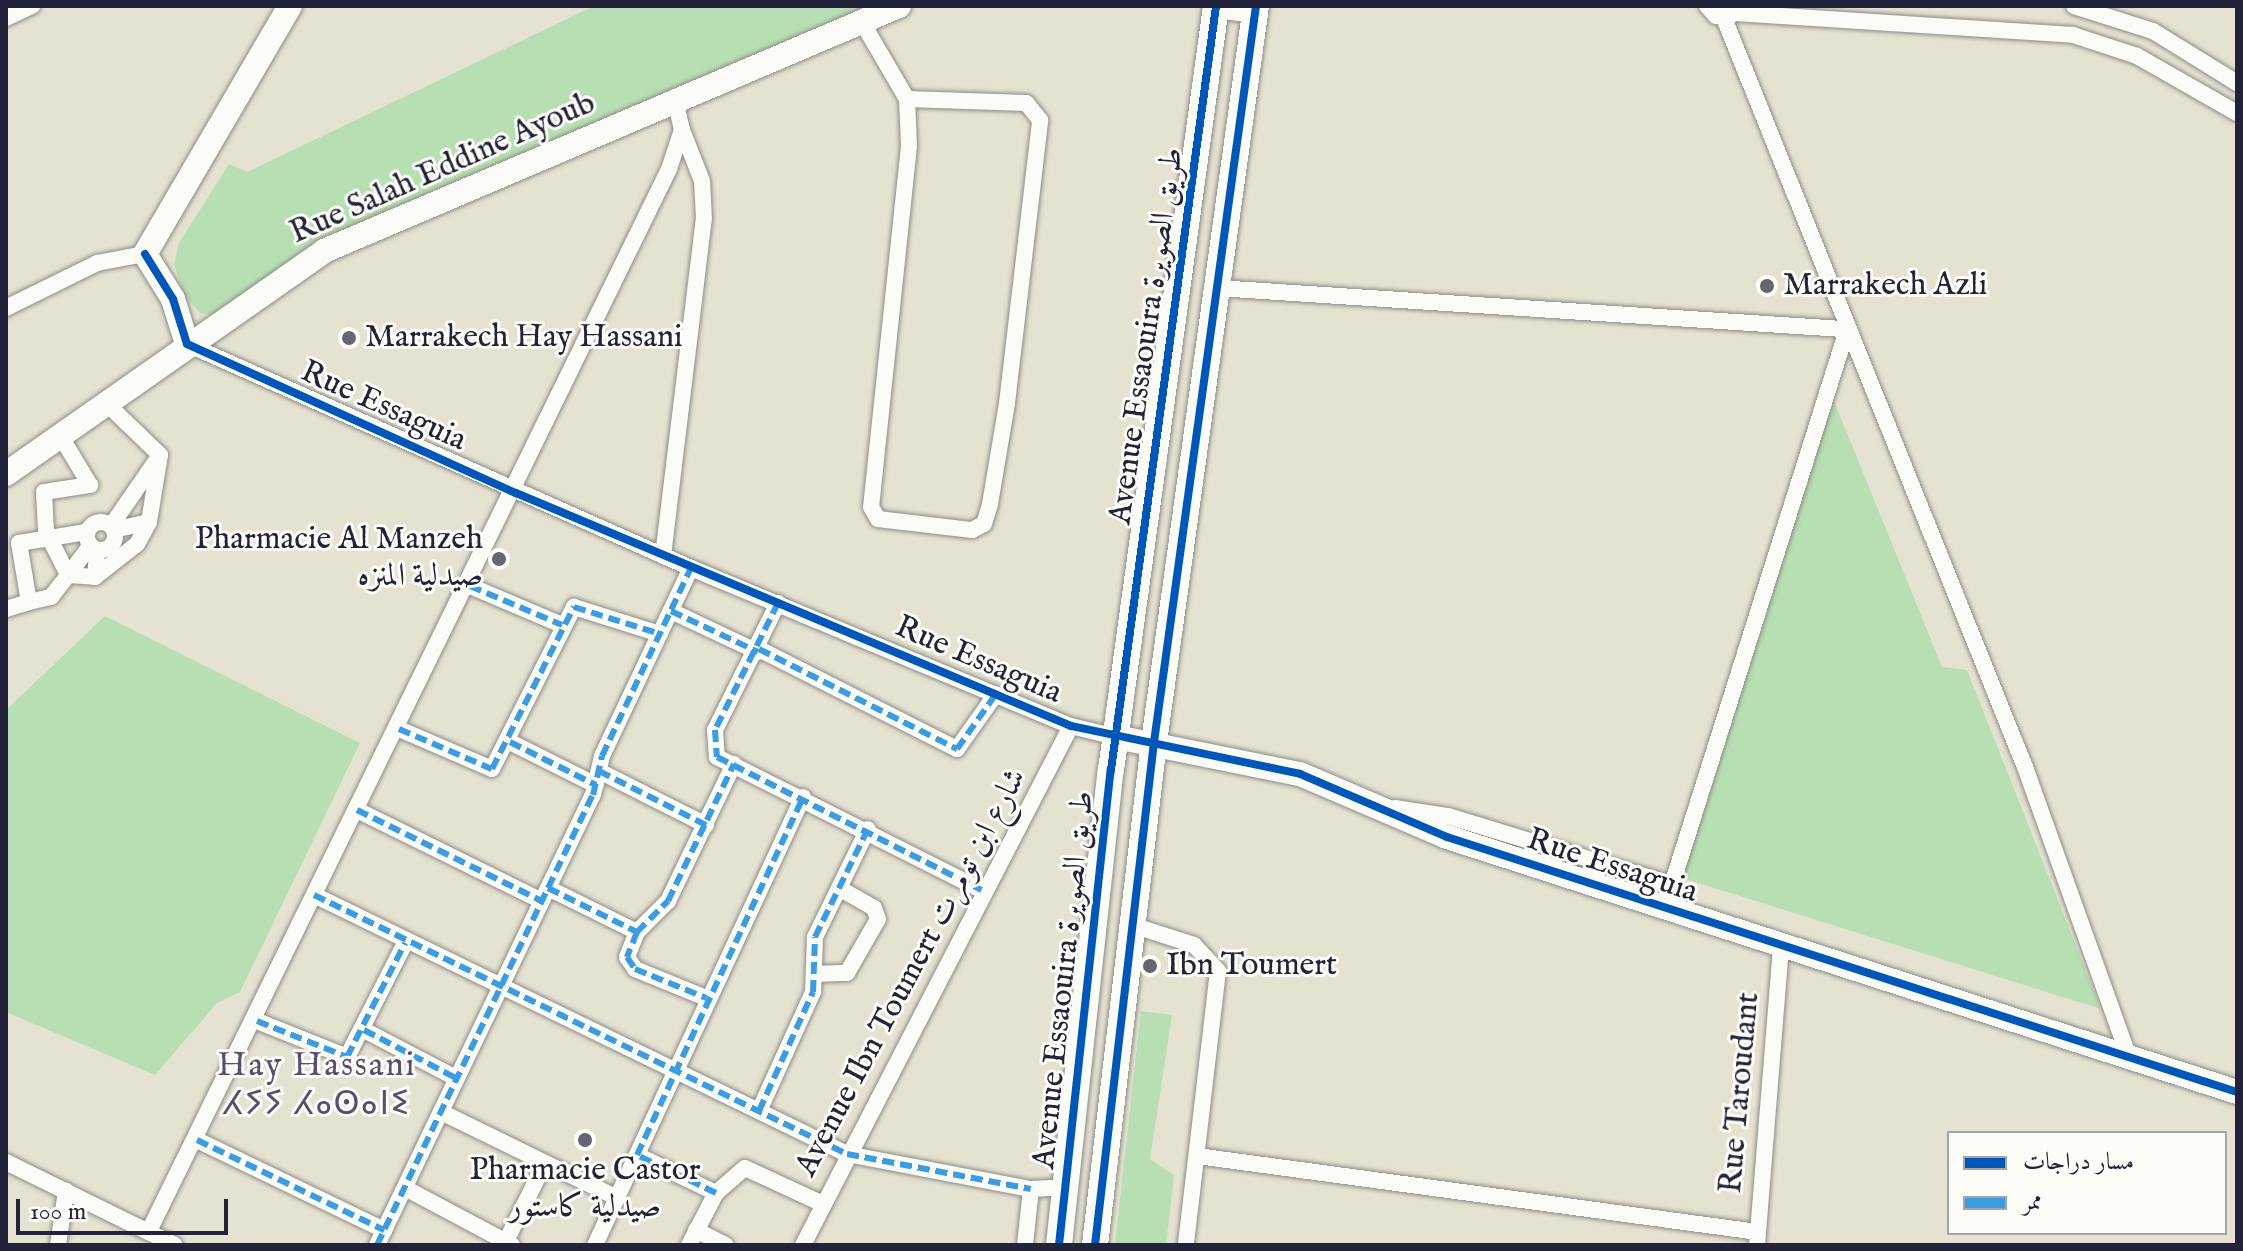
<!DOCTYPE html>
<meta charset="utf-8">
<style>
body{margin:0}
#map{position:relative;width:2243px;height:1251px;overflow:hidden;background:#e5e2d2;font-family:"IM FELL English",Amiri,"Noto Sans Tifinagh",serif}
div>[style]{position:absolute}
.green>*{inset:0;background:#b8dfb3}
.roads{filter:drop-shadow(0 0 2px #8d8c88) drop-shadow(0 0 2px #8d8c88)}
.street>*{height:16px;margin:-8px;padding:0 8px;transform-origin:8px;border-radius:8px;background:#fbfbf8}
.street>.ring{margin:-8px;padding:0;box-sizing:content-box;background:none;border:16px solid #fbfbf8;border-radius:50%}
.secondary>*{height:24px;margin:-12px;padding:0 12px;transform-origin:12px;border-radius:12px;background:#fbfbf8}
.primary>*{height:26px;margin:-13px;padding:0 13px;transform-origin:13px;border-radius:13px;background:#fbfbf8}
.quiet>*{height:6px;margin-top:-3px;transform-origin:0;background:repeating-linear-gradient(90deg,#3c9ce2 0 12px,transparent 0 18px)}
.cycleway>*{height:8px;margin:-4px;padding:0 4px;transform-origin:4px;border-radius:4px;background:#0057b8}
.dots>*{width:22px;height:22px;translate:-50% -50%;box-sizing:border-box;border:4px solid #fdfcf7;border-radius:50%}
span{translate:-50% -50%;white-space:nowrap;text-align:center;line-height:1.15;-webkit-text-stroke:6px #fdfcf7;paint-order:stroke}
.street-label{font-size:32px;color:#22223b}
.poi-label{font-size:32px;color:#22223b}
.left{translate:0 -50%;text-align:left}
.right{translate:-100% -50%;text-align:right}
.neighbourhood-label{font-size:34px;color:#5b4c70;letter-spacing:2px}
.frame{position:absolute;inset:0;border:8px solid #22223b;pointer-events:none}
.legend{position:absolute;left:1947px;top:1131px;width:280px;height:104px;box-sizing:border-box;background:#fdfcf7;border:2px solid #a5a5ac;margin:0;padding:10px 14px;list-style:none;font-size:24px;color:#22223b}
.legend li{display:flex;align-items:center;gap:16px;height:40px}
.legend b{width:40px;border:2px solid #a5a5ac}
.scale{position:absolute;left:16px;top:1199px;width:212px;height:36px;box-sizing:border-box;border:4px solid #22223b;border-top:0;padding-left:10px;font-size:24px;line-height:28px;white-space:nowrap;color:#22223b;-webkit-text-stroke:6px #fdfcf7;paint-order:stroke}
</style>
<div id="map">
<div class="green">
<i style="clip-path:polygon(594px 6px,885px 6px,315px 250px,217px 316px,200px 313px,185px 296px,174px 265px,179px 243px,229px 164px,247px 172px)"></i>
<i style="clip-path:polygon(1832px 396px,1942px 667px,1967px 670px,2101px 1009px,1679px 877px)"></i>
<i style="clip-path:polygon(105px 616px,360px 743px,240px 992px,217px 1003px,155px 1075px,6px 1012px,6px 710px)"></i>
<i style="clip-path:polygon(1141px 1011px,1172px 1015px,1150px 1159px,1174px 1175px,1166px 1245px,1115px 1245px)"></i>
</div>
<div class="roads">
<div class="street">
<i style="left:1707px;top:6px;width:13px;rotate:48deg"></i>
<i style="left:1716px;top:16px;width:14px"></i>
<i style="left:2074px;top:6px;width:83px;rotate:17.6deg"></i>
<i style="left:2153px;top:31px;width:99px;rotate:31.8deg"></i>
<i style="left:1735px;top:13px;width:339px;rotate:3.7deg"></i>
<i style="left:2073px;top:35px;width:67px;rotate:18.2deg"></i>
<i style="left:2137px;top:56px;width:115px;rotate:29.7deg"></i>
<i style="left:6px;top:18px;width:29px;rotate:-25deg"></i>
<i style="left:1724px;top:18px;width:807px;rotate:68.11deg"></i>
<i style="left:2025px;top:767px;width:306px;rotate:70.3deg"></i>
<i style="left:862px;top:22px;width:89px;rotate:59.7deg"></i>
<i style="left:907px;top:99px;width:47px;rotate:87.6deg"></i>
<i style="left:909px;top:146px;width:363px;rotate:96deg"></i>
<i style="left:871px;top:507px;width:14px;rotate:60deg"></i>
<i style="left:878px;top:519px;width:95px;rotate:6.7deg"></i>
<i style="left:972px;top:530px;width:13px;rotate:-27deg"></i>
<i style="left:984px;top:524px;width:21px;rotate:-73deg"></i>
<i style="left:990px;top:504px;width:102px;rotate:-80.4deg"></i>
<i style="left:1007px;top:403px;width:285px;rotate:-83.3deg"></i>
<i style="left:1040px;top:120px;width:22px;rotate:-129deg"></i>
<i style="left:1026px;top:103px;width:119px;rotate:-178.1deg"></i>
<i style="left:1217px;top:288px;width:627px;rotate:3.75deg"></i>
<i style="left:6px;top:308px;width:102px;rotate:-26.3deg"></i>
<i style="left:97px;top:263px;width:49px;rotate:-10.6deg"></i>
<i style="left:187px;top:344px;width:552px;rotate:23.96deg"></i>
<i style="left:691px;top:568px;width:412px;rotate:22.6deg"></i>
<i style="left:1071px;top:726px;width:46px;rotate:13.7deg"></i>
<i style="left:106px;top:403px;width:75px;rotate:43.9deg"></i>
<i style="left:160px;top:455px;width:86px;rotate:124.6deg"></i>
<i class="ring" style="left:87px;top:522px;width:12px;height:12px"></i>
<i style="left:114px;top:530px;width:36px;rotate:-13deg"></i>
<i style="left:149px;top:522px;width:68px;rotate:-80.7deg"></i>
<i style="left:90px;top:546px;width:36px;rotate:127deg"></i>
<i style="left:68px;top:575px;width:27px;rotate:4deg"></i>
<i style="left:97px;top:551px;width:26px;rotate:94deg"></i>
<i style="left:95px;top:577px;width:53px;rotate:-38.2deg"></i>
<i style="left:137px;top:544px;width:25px;rotate:-61deg"></i>
<i style="left:663px;top:556px;width:339px;rotate:-83.1deg"></i>
<i style="left:704px;top:219px;width:38px;rotate:-93deg"></i>
<i style="left:702px;top:181px;width:55px;rotate:-111.4deg"></i>
<i style="left:470px;top:586px;width:100px;rotate:23deg"></i>
<i style="left:29px;top:602px;width:23px;rotate:-13deg"></i>
<i style="left:51px;top:597px;width:28px;rotate:-52deg"></i>
<i style="left:68px;top:575px;width:49px;rotate:-116.6deg"></i>
<i style="left:46px;top:531px;width:39px;rotate:-93deg"></i>
<i style="left:44px;top:492px;width:47px;rotate:-8.7deg"></i>
<i style="left:90px;top:485px;width:58px;rotate:-121deg"></i>
<i style="left:778px;top:603px;width:142px;rotate:116.4deg"></i>
<i style="left:715px;top:730px;width:27px;rotate:86deg"></i>
<i style="left:717px;top:757px;width:296px;rotate:26.7deg"></i>
<i style="left:6px;top:609px;width:24px;rotate:-17deg"></i>
<i style="left:29px;top:602px;width:60px;rotate:-99.6deg"></i>
<i style="left:19px;top:543px;width:68px;rotate:-9.3deg"></i>
<i style="left:671px;top:611px;width:96px;rotate:25.2deg"></i>
<i style="left:759px;top:649px;width:222px;rotate:26.8deg"></i>
<i style="left:957px;top:749px;width:67px;rotate:-54.7deg"></i>
<i style="left:399px;top:729px;width:101px;rotate:23.3deg"></i>
<i style="left:492px;top:769px;width:182px;rotate:-63.2deg"></i>
<i style="left:574px;top:607px;width:90px;rotate:17.4deg"></i>
<i style="left:510px;top:742px;width:96px;rotate:26.6deg"></i>
<i style="left:599px;top:771px;width:120px;rotate:26.8deg"></i>
<i style="left:1395px;top:808px;width:54px;rotate:8.6deg"></i>
<i style="left:1448px;top:816px;width:233px;rotate:17deg"></i>
<i style="left:357px;top:810px;width:206px;rotate:26.2deg"></i>
<i style="left:548px;top:888px;width:99px;rotate:26.3deg"></i>
<i style="left:637px;top:932px;width:27px;rotate:112deg"></i>
<i style="left:627px;top:957px;width:14px;rotate:56deg"></i>
<i style="left:635px;top:969px;width:77px;rotate:22.2deg"></i>
<i style="left:314px;top:895px;width:593px;rotate:25.92deg"></i>
<i style="left:847px;top:1154px;width:187px;rotate:10.8deg"></i>
<i style="left:1664px;top:910px;width:605px;rotate:-72.49deg"></i>
<i style="left:1132px;top:925px;width:65px;rotate:17.9deg"></i>
<i style="left:1194px;top:945px;width:35px;rotate:47deg"></i>
<i style="left:1218px;top:971px;width:276px;rotate:96.7deg"></i>
<i style="left:637px;top:932px;width:44px;rotate:-45deg"></i>
<i style="left:668px;top:901px;width:152px;rotate:-64.3deg"></i>
<i style="left:814px;top:974px;width:33px;rotate:-2deg"></i>
<i style="left:847px;top:973px;width:62px;rotate:-60.1deg"></i>
<i style="left:878px;top:919px;width:12px;rotate:-110deg"></i>
<i style="left:874px;top:908px;width:40px;rotate:-150.3deg"></i>
<i style="left:257px;top:1021px;width:97px;rotate:21.8deg"></i>
<i style="left:347px;top:1057px;width:128px;rotate:-63deg"></i>
<i style="left:364px;top:1030px;width:104px;rotate:27.6deg"></i>
<i style="left:759px;top:1111px;width:131px;rotate:-65.6deg"></i>
<i style="left:813px;top:992px;width:55px;rotate:-87.9deg"></i>
<i style="left:815px;top:937px;width:120px;rotate:-63.9deg"></i>
<i style="left:441px;top:1112px;width:196px;rotate:26deg"></i>
<i style="left:197px;top:1140px;width:208px;rotate:25.7deg"></i>
<i style="left:637px;top:1155px;width:88px;rotate:25.7deg"></i>
<i style="left:1197px;top:1156px;width:566px;rotate:7.72deg"></i>
<i style="left:6px;top:1162px;width:188px;rotate:26.2deg"></i>
<i style="left:405px;top:1188px;width:121px;rotate:28deg"></i>
<i style="left:696px;top:1230px;width:33px;rotate:27deg"></i>
<i style="left:149px;top:1231px;width:1182px;rotate:-63.91deg"></i>
<i style="left:669px;top:169px;width:41px;rotate:-71.6deg"></i>
<i style="left:682px;top:130px;width:27px;rotate:-103deg"></i>
<i style="left:506px;top:1241px;width:87px;rotate:-63.4deg"></i>
<i style="left:58px;top:1245px;width:55px;rotate:-81.6deg"></i>
<i style="left:377px;top:1245px;width:499px;rotate:-64.4deg"></i>
<i style="left:593px;top:795px;width:40px;rotate:-77deg"></i>
<i style="left:602px;top:756px;width:208px;rotate:-64.7deg"></i>
<i style="left:595px;top:1245px;width:494px;rotate:-65.1deg"></i>
<i style="left:689px;top:1245px;width:59px;rotate:-62.6deg"></i>
<i style="left:716px;top:1193px;width:38px;rotate:-41deg"></i>
<i style="left:745px;top:1168px;width:86px;rotate:24.8deg"></i>
<i style="left:803px;top:1245px;width:584px;rotate:-62.69deg"></i>
<i style="left:1025px;top:1245px;width:56px;rotate:-83.9deg"></i>
<i style="left:1031px;top:1189px;width:36px;rotate:-3deg"></i>
<i style="left:1757px;top:1245px;width:300px;rotate:-85.4deg"></i>
</div>
<div class="secondary">
<i style="left:1215px;top:6px;width:40px;rotate:7.1deg"></i>
<i style="left:187px;top:344px;width:47px;rotate:-107.3deg"></i>
<i style="left:173px;top:299px;width:53px;rotate:-121.9deg"></i>
<i style="left:145px;top:254px;width:287px;rotate:-59.7deg"></i>
<i style="left:6px;top:474px;width:388px;rotate:-35deg"></i>
<i style="left:324px;top:251px;width:625px;rotate:-23.08deg"></i>
<i style="left:1116px;top:737px;width:188px;rotate:11.4deg"></i>
<i style="left:1300px;top:774px;width:160px;rotate:23.2deg"></i>
<i style="left:1447px;top:837px;width:830px;rotate:17.89deg"></i>
</div>
<div class="primary">
<i style="left:1059px;top:1245px;width:478px;rotate:-83.8deg"></i>
<i style="left:1111px;top:770px;width:771px;rotate:-82.17deg"></i>
<i style="left:1095px;top:1245px;width:506px;rotate:-83.31deg"></i>
<i style="left:1154px;top:742px;width:743px;rotate:-82.11deg"></i>
</div>
</div>
<div class="quiet">
<i style="left:470px;top:586px;width:100px;rotate:23deg"></i>
<i style="left:778px;top:603px;width:142px;rotate:116.4deg"></i>
<i style="left:715px;top:730px;width:27px;rotate:86deg"></i>
<i style="left:717px;top:757px;width:296px;rotate:26.7deg"></i>
<i style="left:671px;top:611px;width:96px;rotate:25.2deg"></i>
<i style="left:759px;top:649px;width:222px;rotate:26.8deg"></i>
<i style="left:957px;top:749px;width:67px;rotate:-54.7deg"></i>
<i style="left:399px;top:729px;width:101px;rotate:23.3deg"></i>
<i style="left:492px;top:769px;width:182px;rotate:-63.2deg"></i>
<i style="left:574px;top:607px;width:90px;rotate:17.4deg"></i>
<i style="left:510px;top:742px;width:96px;rotate:26.6deg"></i>
<i style="left:599px;top:771px;width:120px;rotate:26.8deg"></i>
<i style="left:357px;top:810px;width:206px;rotate:26.2deg"></i>
<i style="left:548px;top:888px;width:99px;rotate:26.3deg"></i>
<i style="left:637px;top:932px;width:27px;rotate:112deg"></i>
<i style="left:627px;top:957px;width:14px;rotate:56deg"></i>
<i style="left:635px;top:969px;width:77px;rotate:22.2deg"></i>
<i style="left:314px;top:895px;width:593px;rotate:25.92deg"></i>
<i style="left:847px;top:1154px;width:187px;rotate:10.8deg"></i>
<i style="left:637px;top:932px;width:44px;rotate:-45deg"></i>
<i style="left:668px;top:901px;width:152px;rotate:-64.3deg"></i>
<i style="left:257px;top:1021px;width:97px;rotate:21.8deg"></i>
<i style="left:347px;top:1057px;width:128px;rotate:-63deg"></i>
<i style="left:364px;top:1030px;width:104px;rotate:27.6deg"></i>
<i style="left:759px;top:1111px;width:131px;rotate:-65.6deg"></i>
<i style="left:813px;top:992px;width:55px;rotate:-87.9deg"></i>
<i style="left:815px;top:937px;width:120px;rotate:-63.9deg"></i>
<i style="left:197px;top:1140px;width:208px;rotate:25.7deg"></i>
<i style="left:716px;top:1193px;width:88px;rotate:-154.3deg"></i>
<i style="left:637px;top:1155px;width:395px;rotate:-65.1deg"></i>
<i style="left:377px;top:1245px;width:499px;rotate:-64.4deg"></i>
<i style="left:593px;top:795px;width:40px;rotate:-77deg"></i>
<i style="left:602px;top:756px;width:208px;rotate:-64.7deg"></i>
</div>
<div class="cycleway">
<i style="left:145px;top:254px;width:53px;rotate:58.1deg"></i>
<i style="left:173px;top:299px;width:47px;rotate:72.7deg"></i>
<i style="left:187px;top:344px;width:361px;rotate:24.4deg"></i>
<i style="left:516px;top:493px;width:602px;rotate:22.77deg"></i>
<i style="left:1071px;top:726px;width:234px;rotate:11.8deg"></i>
<i style="left:1300px;top:774px;width:160px;rotate:23.2deg"></i>
<i style="left:1447px;top:837px;width:830px;rotate:17.89deg"></i>
<i style="left:1059px;top:1245px;width:478px;rotate:-83.8deg"></i>
<i style="left:1111px;top:770px;width:771px;rotate:-82.17deg"></i>
<i style="left:1095px;top:1245px;width:506px;rotate:-83.31deg"></i>
<i style="left:1154px;top:742px;width:743px;rotate:-82.11deg"></i>
</div>
<div class="dots">
<i style="left:1767px;top:286px;background:#666570"></i>
<i style="left:349px;top:338px;background:#666570"></i>
<i style="left:499px;top:559px;background:#666570"></i>
<i style="left:1150px;top:966px;background:#666570"></i>
<i style="left:585px;top:1140px;background:#666570"></i>
</div>
<div class="street-label">
<span style="left:443px;top:169px;rotate:-24deg">Rue Salah Eddine Ayoub</span>
<span style="left:1148px;top:336px;rotate:-82deg">Avenue Essaouira طريق الصويرة</span>
<span style="left:383px;top:407px;rotate:24deg">Rue Essaguia</span>
<span style="left:978px;top:661px;rotate:23deg">Rue Essaguia</span>
<span style="left:1612px;top:867px;rotate:18deg">Rue Essaguia</span>
<span style="left:912px;top:973px;rotate:-62deg">Avenue Ibn Toumert شارع ابن تومرت</span>
<span style="left:1065px;top:980px;rotate:-84deg">Avenue Essaouira طريق الصويرة</span>
<span style="left:1741px;top:1093px;rotate:-85deg">Rue Taroudant</span>
</div>
<div class="poi-label">
<span class="left" style="left:1783px;top:286px">Marrakech Azli</span>
<span class="left" style="left:365px;top:338px">Marrakech Hay Hassani</span>
<span class="right" style="left:483px;top:559px">Pharmacie Al Manzeh<br>صيدلية المنزه</span>
<span class="left" style="left:1166px;top:966px">Ibn Toumert</span>
<span style="left:585px;top:1190px">Pharmacie Castor<br>صيدلية كاستور</span>
</div>
<div class="neighbourhood-label">
<span style="left:317px;top:1085px">Hay Hassani<br>ⵃⵢⵢ ⵃⴰⵙⴰⵏⵉ</span>
</div>
<div class="frame"></div>
<ul class="legend">
<li><b style="height:10px;background:#0057b8"></b>مسار دراجات</li>
<li><b style="height:10px;background:#3c9ce2"></b>ممر</li>
</ul>
<div class="scale">100 m</div>
</div>
